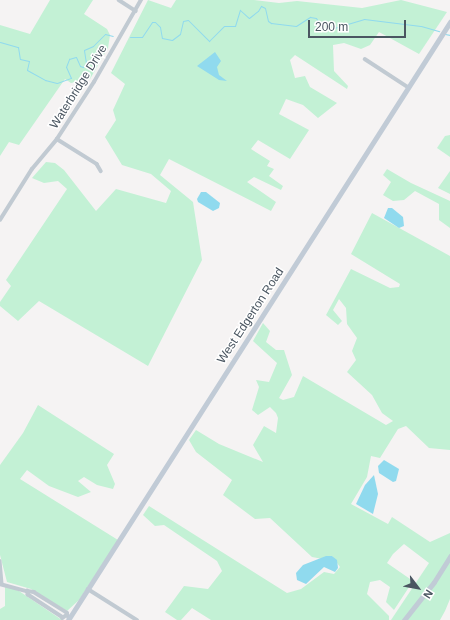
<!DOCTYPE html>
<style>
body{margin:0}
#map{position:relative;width:450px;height:620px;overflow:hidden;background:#f5f3f3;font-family:Arial,sans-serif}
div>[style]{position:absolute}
.green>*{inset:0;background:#c3f1d5}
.water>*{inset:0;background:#90daee}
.stream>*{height:1px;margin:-0.5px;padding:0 0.5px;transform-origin:0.5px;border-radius:0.5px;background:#90daee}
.street>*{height:3.5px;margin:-1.75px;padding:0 1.75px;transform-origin:1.75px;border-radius:1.75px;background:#c1cad2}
.secondary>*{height:5px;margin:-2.5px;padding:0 2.5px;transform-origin:2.5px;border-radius:2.5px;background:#c1cbd6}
span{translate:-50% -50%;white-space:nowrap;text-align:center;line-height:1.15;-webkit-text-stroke:3px #fff;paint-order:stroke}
.street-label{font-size:12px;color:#4a5661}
.north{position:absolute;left:398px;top:568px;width:40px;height:40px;-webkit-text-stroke:3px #fff;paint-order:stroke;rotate:122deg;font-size:11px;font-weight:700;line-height:16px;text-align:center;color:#4a5661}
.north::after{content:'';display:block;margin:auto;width:14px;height:18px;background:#4a5661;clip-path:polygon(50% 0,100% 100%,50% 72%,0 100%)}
.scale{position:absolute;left:308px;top:20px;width:98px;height:18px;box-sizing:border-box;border:2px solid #4a5661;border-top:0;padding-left:5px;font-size:12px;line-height:14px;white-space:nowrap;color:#4a5661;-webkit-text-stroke:3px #fff;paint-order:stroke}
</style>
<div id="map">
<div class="green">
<i style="clip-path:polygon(50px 0,93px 0,84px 14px,107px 29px,110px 35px,108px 48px,90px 79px,71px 83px,65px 79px,19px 145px,9px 142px,0 156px,0 25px,30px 34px)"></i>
<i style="clip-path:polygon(148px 0,171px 8px,176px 0,254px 0,279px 3px,297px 1px,362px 8px,401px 0,447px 12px,419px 54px,379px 32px,370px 45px,361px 49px,344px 43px,333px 45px,334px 71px,348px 86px,347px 89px,295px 55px,290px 60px,295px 78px,305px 76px,310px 87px,337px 103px,318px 118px,303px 105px,286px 99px,279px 114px,309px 130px,290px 159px,258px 140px,251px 149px,270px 161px,267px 166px,274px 169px,269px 176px,283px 186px,281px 190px,254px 177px,247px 182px,276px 202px,271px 211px,169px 159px,160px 175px,193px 202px,202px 260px,148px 366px,39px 301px,18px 321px,0 306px,0 302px,11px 286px,6px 280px,67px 189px,58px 181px,44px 183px,32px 178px,46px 162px,55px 163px,64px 170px,96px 211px,116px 189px,166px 203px,171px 191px,151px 174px,122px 165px,105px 137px,116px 120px,113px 110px,125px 84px,111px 73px)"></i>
<i style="clip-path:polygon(450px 135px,450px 157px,437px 148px,445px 136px)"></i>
<i style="clip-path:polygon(387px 169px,411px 183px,450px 201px,450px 228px,439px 220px,439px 204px,415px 191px,404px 200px,393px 201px,383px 195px,391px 182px,383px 175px)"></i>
<i style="clip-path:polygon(450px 171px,450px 194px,438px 188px)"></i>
<i style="clip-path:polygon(372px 213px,450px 256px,450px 450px,429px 448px,406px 426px,398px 429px,380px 458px,371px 456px,367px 477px,351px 504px,388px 524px,392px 517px,430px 542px,450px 533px,450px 599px,445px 611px,440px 620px,391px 620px,429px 563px,404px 544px,393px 554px,387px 563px,413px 581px,394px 610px,386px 602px,390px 587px,380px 580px,370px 582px,367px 594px,389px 616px,389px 620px,211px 620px,192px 608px,181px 620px,177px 620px,165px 612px,184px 586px,208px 589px,222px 571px,217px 561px,164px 525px,155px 526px,143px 515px,149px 506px,287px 593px,301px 589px,324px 572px,334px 574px,340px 567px,332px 556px,323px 559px,312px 557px,270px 518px,255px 519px,223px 495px,232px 480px,196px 452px,189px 440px,196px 430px,219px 444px,263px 462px,253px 445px,264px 426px,276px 433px,278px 418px,276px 413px,270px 407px,258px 415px,252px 410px,259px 387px,256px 380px,269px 382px,277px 363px,253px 341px,263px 323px,270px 331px,266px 342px,276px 350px,284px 350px,292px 375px,279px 398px,283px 400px,294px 397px,303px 376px,386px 425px,393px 421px,382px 413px,372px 395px,347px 372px,356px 360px,352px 351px,357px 338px,347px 324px,346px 308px,339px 299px,333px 310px,342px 321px,338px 325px,326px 315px,351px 269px,390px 288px,399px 287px,400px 284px,351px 254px)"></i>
<i style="clip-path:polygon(38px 405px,114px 454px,107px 465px,115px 484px,113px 489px,97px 485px,84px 477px,78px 481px,91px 492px,78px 497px,49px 486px,27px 470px,20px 479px,118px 540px,79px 600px,67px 611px,31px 589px,7px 582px,0 555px,0 465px,23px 433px)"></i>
<i style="clip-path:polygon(5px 586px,19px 591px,62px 620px,0 620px,0 609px,5px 606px)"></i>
</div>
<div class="water">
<i style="clip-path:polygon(215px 52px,221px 61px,217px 67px,219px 75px,227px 81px,219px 80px,197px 66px)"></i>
<i style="clip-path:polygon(201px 192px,206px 192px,220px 203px,219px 208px,213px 211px,198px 202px,197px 199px)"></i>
<i style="clip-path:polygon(388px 208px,392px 208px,403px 217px,404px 226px,399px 228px,384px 218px)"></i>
<i style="clip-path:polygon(384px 460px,399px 469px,396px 481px,393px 482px,379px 473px,378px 466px)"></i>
<i style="clip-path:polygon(374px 475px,378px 494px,373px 514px,356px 504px,365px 485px)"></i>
<i style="clip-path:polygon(326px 556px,332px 556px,337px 560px,338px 568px,335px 572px,324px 567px,306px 584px,297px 580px,296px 573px,303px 565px)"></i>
</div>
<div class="stream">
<i style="left:445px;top:34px;width:5px;rotate:11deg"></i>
<i style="left:130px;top:37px;width:12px"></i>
<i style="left:142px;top:37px;width:18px;rotate:-56deg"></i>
<i style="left:152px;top:22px;width:3px"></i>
<i style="left:155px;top:22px;width:7px;rotate:45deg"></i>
<i style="left:160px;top:27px;width:11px;rotate:80deg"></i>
<i style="left:162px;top:38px;width:10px;rotate:11deg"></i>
<i style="left:172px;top:40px;width:10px;rotate:-37deg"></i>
<i style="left:180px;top:34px;width:13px;rotate:-77deg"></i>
<i style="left:183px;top:21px;width:5px;rotate:-11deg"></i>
<i style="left:188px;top:20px;width:30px;rotate:45deg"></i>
<i style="left:209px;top:41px;width:21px;rotate:-45deg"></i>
<i style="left:224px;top:26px;width:11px"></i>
<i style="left:235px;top:26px;width:17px;rotate:-73deg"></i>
<i style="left:240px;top:10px;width:12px;rotate:42deg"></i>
<i style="left:249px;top:18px;width:11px;rotate:-38deg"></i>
<i style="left:258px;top:11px;width:6px;rotate:-59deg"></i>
<i style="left:261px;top:6px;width:4px;rotate:27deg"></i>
<i style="left:265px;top:8px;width:13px;rotate:77deg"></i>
<i style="left:268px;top:21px;width:4px;rotate:34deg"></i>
<i style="left:271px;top:23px;width:25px;rotate:7deg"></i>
<i style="left:296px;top:26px;width:17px;rotate:-33deg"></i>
<i style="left:310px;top:17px;width:6px;rotate:9deg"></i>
<i style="left:316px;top:18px;width:15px;rotate:58deg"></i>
<i style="left:324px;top:31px;width:42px;rotate:-16.7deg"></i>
<i style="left:364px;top:19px;width:57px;rotate:7deg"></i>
<i style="left:421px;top:26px;width:19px;rotate:16deg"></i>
<i style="left:0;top:42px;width:19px;rotate:16deg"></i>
<i style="left:18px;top:47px;width:12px;rotate:81deg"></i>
<i style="left:20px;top:59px;width:9px;rotate:13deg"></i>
<i style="left:29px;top:61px;width:9px;rotate:103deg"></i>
<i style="left:27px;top:70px;width:21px;rotate:29deg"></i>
<i style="left:45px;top:80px;width:12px;rotate:14deg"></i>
<i style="left:57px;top:83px;width:15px;rotate:-20deg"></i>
<i style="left:71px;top:78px;width:12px;rotate:-114deg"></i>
<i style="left:66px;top:67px;width:9px;rotate:-69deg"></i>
<i style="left:69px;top:59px;width:7px;rotate:-16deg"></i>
<i style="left:76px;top:57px;width:10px;rotate:66deg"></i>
<i style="left:80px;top:66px;width:3px;rotate:18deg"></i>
<i style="left:83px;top:67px;width:5px;rotate:-53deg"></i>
<i style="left:86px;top:63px;width:13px;rotate:-99deg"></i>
<i style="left:84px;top:50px;width:10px;rotate:-24deg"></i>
<i style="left:93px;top:46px;width:17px;rotate:-45deg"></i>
<i style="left:105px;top:34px;width:8px;rotate:14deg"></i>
</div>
<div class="street">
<i style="left:119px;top:0;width:20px;rotate:33deg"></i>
<i style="left:365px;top:59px;width:51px;rotate:33.1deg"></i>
<i style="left:57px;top:139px;width:47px;rotate:32deg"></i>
<i style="left:97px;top:164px;width:8px;rotate:60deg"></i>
<i style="left:0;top:220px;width:60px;rotate:-57.9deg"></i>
<i style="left:32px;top:169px;width:39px;rotate:-50deg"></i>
<i style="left:57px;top:139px;width:68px;rotate:-57deg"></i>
<i style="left:94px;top:82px;width:95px;rotate:-60.2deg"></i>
<i style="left:0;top:561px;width:23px;rotate:85deg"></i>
<i style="left:0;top:584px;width:28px;rotate:15deg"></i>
<i style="left:88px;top:589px;width:58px;rotate:32.3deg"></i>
<i style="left:66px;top:616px;width:4px;rotate:146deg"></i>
<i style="left:63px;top:618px;width:42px;rotate:-146.7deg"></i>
<i style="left:28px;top:595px;width:4px;rotate:-104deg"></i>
<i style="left:27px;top:591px;width:7px;rotate:8deg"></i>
<i style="left:34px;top:592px;width:39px;rotate:32deg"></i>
<i style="left:67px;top:613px;width:5px;rotate:68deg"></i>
</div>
<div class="secondary">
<i style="left:68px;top:620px;width:710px;rotate:-57.43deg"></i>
<i style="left:404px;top:620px;width:48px;rotate:-51.7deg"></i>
<i style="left:434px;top:582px;width:31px;rotate:-58deg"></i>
</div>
<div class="street-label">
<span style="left:79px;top:87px;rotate:-58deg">Waterbridge Drive</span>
<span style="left:251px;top:316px;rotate:-57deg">West Edgerton Road</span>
</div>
<div class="north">N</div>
<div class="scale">200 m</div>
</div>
